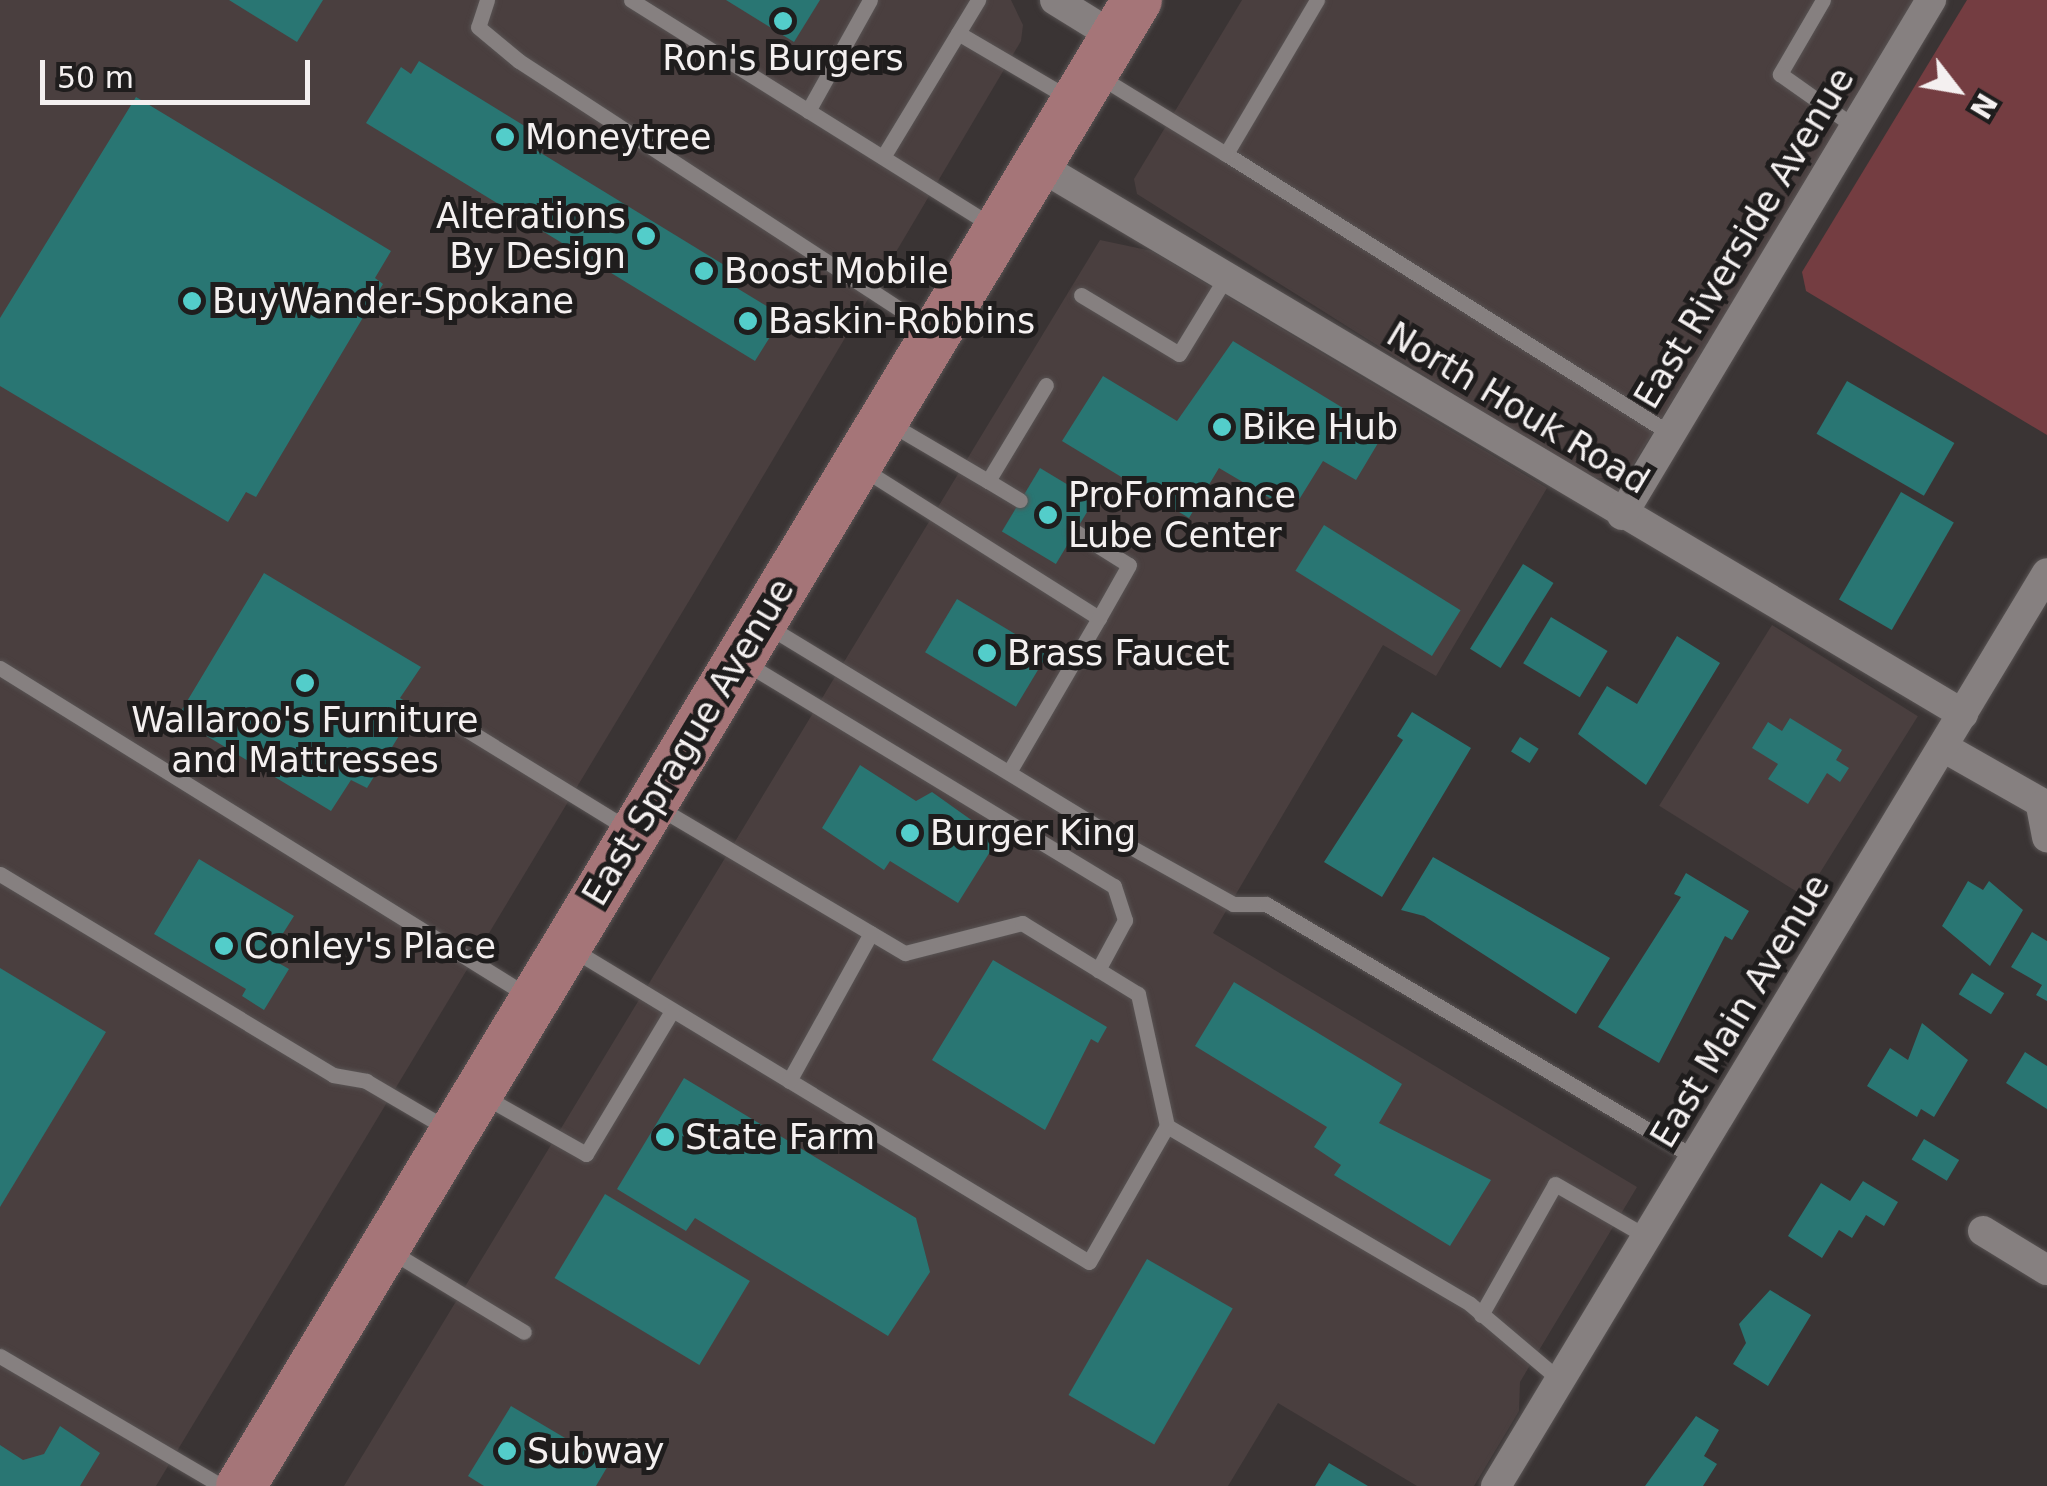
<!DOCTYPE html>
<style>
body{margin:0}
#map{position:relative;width:2047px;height:1486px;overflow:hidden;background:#3a3434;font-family:"DejaVu Sans",sans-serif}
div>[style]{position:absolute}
.built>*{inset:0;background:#4a3f3f;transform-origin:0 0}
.green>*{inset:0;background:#743d41}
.building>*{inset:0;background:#297673;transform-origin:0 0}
.roads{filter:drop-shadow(0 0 2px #585353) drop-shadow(0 0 2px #585353)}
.lane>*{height:15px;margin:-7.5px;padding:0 7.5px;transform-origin:7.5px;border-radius:7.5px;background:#868080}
.street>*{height:30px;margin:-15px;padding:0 15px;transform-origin:15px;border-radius:15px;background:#868080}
.primary>*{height:50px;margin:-25px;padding:0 25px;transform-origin:25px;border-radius:25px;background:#a57578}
.dots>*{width:28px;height:28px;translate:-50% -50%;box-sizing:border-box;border:5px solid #1f1d1d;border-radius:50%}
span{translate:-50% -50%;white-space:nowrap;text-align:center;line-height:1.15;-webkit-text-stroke:10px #1f1d1d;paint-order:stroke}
.poi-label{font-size:35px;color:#f4f0f0}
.left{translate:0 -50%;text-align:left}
.right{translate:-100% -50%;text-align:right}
.street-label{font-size:35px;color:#f4f0f0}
.north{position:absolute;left:1907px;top:40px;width:100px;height:100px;-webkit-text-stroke:8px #1f1d1d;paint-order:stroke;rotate:121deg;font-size:28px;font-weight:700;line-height:40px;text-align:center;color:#f4f0f0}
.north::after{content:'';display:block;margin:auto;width:35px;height:45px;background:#f4f0f0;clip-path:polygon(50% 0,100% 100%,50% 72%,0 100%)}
.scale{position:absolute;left:40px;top:60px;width:270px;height:45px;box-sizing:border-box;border:5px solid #f4f0f0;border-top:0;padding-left:12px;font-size:30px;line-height:35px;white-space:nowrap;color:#f4f0f0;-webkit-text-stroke:8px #1f1d1d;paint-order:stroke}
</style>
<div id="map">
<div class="built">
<i style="clip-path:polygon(0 0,1011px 0,1023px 25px,1021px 41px,695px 591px,156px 1486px,0 1486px)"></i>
<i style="clip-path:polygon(1242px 0,1918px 0,1633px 465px,1611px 478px,1588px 478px,1137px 194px,1134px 179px)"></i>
<i style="clip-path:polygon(1100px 240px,1152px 251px,1547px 488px,1436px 676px,1383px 645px,1213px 933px,1637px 1187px,1520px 1382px,1519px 1411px,1474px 1486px,1417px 1486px,1278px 1403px,1228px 1486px,344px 1486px)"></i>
<i style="left:1772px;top:625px;width:172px;height:213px;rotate:32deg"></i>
</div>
<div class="green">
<i style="clip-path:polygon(1967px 0,2047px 0,2047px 435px,1806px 291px,1802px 272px)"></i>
</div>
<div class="building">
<i style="clip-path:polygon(229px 0,323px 0,297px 42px)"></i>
<i style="clip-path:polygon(726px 0,820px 0,794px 42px)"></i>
<i style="clip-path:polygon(419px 61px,544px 138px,536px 150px,734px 271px,727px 282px,783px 316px,755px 361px,366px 123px,401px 67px,411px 74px)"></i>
<i style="clip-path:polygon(136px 97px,391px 251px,375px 278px,383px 284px,256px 497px,246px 492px,228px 522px,0 386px,0 318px)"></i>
<i style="clip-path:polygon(1233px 341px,1384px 433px,1356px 480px,1323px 461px,1292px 511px,1219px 468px,1189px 518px,1062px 441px,1103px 376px,1177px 421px)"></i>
<i style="left:1847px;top:381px;width:124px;height:61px;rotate:30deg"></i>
<i style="left:1040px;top:468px;width:63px;height:74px;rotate:31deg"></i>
<i style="left:1901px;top:492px;width:61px;height:124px;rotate:30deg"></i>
<i style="left:1324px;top:525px;width:161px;height:54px;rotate:32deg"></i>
<i style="left:1523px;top:564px;width:36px;height:100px;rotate:32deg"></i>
<i style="clip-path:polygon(264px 573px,421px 667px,400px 698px,416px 708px,367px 788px,351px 780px,331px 811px,177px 718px)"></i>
<i style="left:957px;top:599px;width:106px;height:62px;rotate:31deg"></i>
<i style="left:1551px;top:617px;width:66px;height:54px;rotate:31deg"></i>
<i style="clip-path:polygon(1677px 636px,1720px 663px,1646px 785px,1578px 734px,1607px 686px,1637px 704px)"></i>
<i style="clip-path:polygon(1412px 712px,1471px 748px,1382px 897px,1324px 862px,1403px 740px,1397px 736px)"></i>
<i style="clip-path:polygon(1790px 718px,1842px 750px,1836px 760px,1849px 768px,1840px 782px,1827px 773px,1808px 804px,1768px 779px,1778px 764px,1752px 748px,1768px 722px,1782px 731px)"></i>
<i style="left:1520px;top:737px;width:22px;height:17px;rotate:32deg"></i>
<i style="clip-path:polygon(860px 765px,916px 801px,932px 792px,998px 839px,958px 903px,890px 861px,884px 870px,822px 828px)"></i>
<i style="clip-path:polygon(1433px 857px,1610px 958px,1576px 1014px,1424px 916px,1401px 910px)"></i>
<i style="clip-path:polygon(199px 859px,294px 916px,268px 957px,289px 969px,264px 1010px,242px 996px,246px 989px,154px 934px)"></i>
<i style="clip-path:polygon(1686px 873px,1749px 911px,1732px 940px,1725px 936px,1659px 1063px,1598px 1027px,1681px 897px,1674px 894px)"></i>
<i style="clip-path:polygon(1968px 881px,1983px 890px,1989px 881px,2023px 910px,1990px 966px,1942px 926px)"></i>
<i style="clip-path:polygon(2032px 932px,2047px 941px,2047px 1001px,2036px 995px,2042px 985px,2011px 967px)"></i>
<i style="clip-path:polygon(993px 960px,1107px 1027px,1098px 1043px,1091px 1039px,1045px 1130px,932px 1060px)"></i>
<i style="clip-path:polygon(0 968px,106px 1032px,0 1207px)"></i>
<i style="left:1972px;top:973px;width:38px;height:25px;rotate:32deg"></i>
<i style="clip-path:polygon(1234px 982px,1402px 1084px,1379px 1123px,1491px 1180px,1450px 1246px,1334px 1175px,1341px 1165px,1314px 1147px,1327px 1127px,1195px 1046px)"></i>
<i style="clip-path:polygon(1922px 1023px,1968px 1060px,1934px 1117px,1921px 1109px,1917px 1117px,1867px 1086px,1890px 1048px,1908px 1060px)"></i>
<i style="clip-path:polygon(2025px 1052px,2047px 1066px,2047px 1109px,2006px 1083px)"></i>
<i style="clip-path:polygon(684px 1078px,916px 1218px,930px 1272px,888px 1336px,695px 1218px,686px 1231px,617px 1189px)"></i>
<i style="left:1924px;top:1139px;width:41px;height:24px;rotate:31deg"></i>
<i style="clip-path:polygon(1863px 1181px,1898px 1202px,1884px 1226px,1866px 1215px,1852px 1238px,1839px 1230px,1822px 1258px,1788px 1236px,1821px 1183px,1850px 1201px)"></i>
<i style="left:605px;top:1194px;width:169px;height:98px;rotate:31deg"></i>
<i style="left:1147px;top:1259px;width:99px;height:157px;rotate:30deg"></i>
<i style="clip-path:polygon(1770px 1290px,1811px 1315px,1768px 1386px,1733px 1364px,1746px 1343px,1739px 1324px)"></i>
<i style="clip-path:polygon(511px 1406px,609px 1464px,596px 1486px,484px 1486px,468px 1476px)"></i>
<i style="clip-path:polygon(1696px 1416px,1719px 1430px,1704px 1456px,1717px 1464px,1703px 1486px,1645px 1486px)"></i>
<i style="clip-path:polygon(60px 1426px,100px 1453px,80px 1486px,0 1486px,0 1445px,23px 1460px,44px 1454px)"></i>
<i style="clip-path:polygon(1329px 1463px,1368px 1486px,1315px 1486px)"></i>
</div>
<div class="roads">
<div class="lane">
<i style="left:487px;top:0;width:28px;rotate:108deg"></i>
<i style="left:478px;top:27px;width:53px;rotate:39.7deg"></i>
<i style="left:519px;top:61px;width:493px;rotate:33.1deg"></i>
<i style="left:631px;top:0;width:428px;rotate:32deg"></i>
<i style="left:1317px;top:0;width:179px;rotate:120.6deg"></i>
<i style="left:1226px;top:154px;width:526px;rotate:32.18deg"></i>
<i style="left:1823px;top:0;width:86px;rotate:120.2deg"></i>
<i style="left:1780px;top:74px;width:92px;rotate:35.2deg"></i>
<i style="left:958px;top:33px;width:132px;rotate:30.4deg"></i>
<i style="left:1097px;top:75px;width:151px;rotate:31.5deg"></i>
<i style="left:808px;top:111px;width:127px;rotate:-60.8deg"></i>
<i style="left:883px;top:157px;width:184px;rotate:-58.8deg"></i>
<i style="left:1081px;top:295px;width:114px;rotate:31deg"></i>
<i style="left:1179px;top:354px;width:90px;rotate:-58.6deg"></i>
<i style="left:889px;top:423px;width:115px;rotate:30.4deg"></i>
<i style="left:988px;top:481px;width:112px;rotate:-58.9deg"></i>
<i style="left:860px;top:467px;width:283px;rotate:32.3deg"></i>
<i style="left:1099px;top:618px;width:178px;rotate:120.3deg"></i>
<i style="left:988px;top:481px;width:37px;rotate:31deg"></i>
<i style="left:1076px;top:532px;width:62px;rotate:31.9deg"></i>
<i style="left:1129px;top:565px;width:61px;rotate:119.5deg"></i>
<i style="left:769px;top:627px;width:421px;rotate:31.3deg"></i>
<i style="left:1129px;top:846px;width:119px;rotate:29.1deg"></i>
<i style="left:1233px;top:904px;width:33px"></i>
<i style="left:1266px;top:904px;width:499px;rotate:30.6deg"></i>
<i style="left:747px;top:664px;width:429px;rotate:31.2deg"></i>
<i style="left:1114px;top:886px;width:36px;rotate:72deg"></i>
<i style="left:1125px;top:920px;width:57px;rotate:118.4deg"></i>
<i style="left:0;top:668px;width:624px;rotate:31.83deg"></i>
<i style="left:446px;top:717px;width:217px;rotate:31.6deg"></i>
<i style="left:656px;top:806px;width:289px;rotate:30.6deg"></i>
<i style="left:905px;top:953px;width:121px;rotate:-14.4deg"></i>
<i style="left:1022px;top:923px;width:136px;rotate:31.5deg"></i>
<i style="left:1138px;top:994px;width:135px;rotate:77.6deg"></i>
<i style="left:0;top:874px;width:389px;rotate:31.1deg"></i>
<i style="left:333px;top:1075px;width:34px;rotate:10deg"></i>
<i style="left:366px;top:1081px;width:93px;rotate:30.4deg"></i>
<i style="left:572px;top:949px;width:604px;rotate:31.19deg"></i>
<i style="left:1089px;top:1262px;width:157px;rotate:-60.2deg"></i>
<i style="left:1167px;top:1126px;width:351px;rotate:30.4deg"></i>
<i style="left:1470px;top:1304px;width:118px;rotate:40.2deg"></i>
<i style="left:789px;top:1081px;width:169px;rotate:-61deg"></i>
<i style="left:485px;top:1097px;width:116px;rotate:29.4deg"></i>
<i style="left:586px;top:1154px;width:167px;rotate:-59deg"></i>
<i style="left:392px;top:1252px;width:154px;rotate:31.2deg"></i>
<i style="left:1481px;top:1315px;width:150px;rotate:-60.5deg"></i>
<i style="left:1555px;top:1184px;width:106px;rotate:29.9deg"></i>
<i style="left:0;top:1356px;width:257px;rotate:30.4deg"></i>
</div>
<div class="street">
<i style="left:1055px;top:0;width:70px;rotate:31.7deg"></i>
<i style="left:1036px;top:164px;width:1078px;rotate:30.68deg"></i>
<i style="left:1622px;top:515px;width:601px;rotate:-59.04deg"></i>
<i style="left:1943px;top:747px;width:120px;rotate:29.6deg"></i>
<i style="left:2041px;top:806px;width:32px;rotate:79deg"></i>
<i style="left:1983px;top:1231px;width:75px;rotate:31.4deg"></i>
<i style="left:1496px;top:1486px;width:1066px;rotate:-58.89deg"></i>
</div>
<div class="primary">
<i style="left:241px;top:1486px;width:1735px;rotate:-58.91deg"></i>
</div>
</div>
<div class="dots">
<i style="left:783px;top:21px;background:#53cdca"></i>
<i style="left:505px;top:137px;background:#53cdca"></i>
<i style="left:646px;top:236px;background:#53cdca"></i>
<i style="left:704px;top:271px;background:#53cdca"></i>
<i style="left:192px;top:301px;background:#53cdca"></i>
<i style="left:748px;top:321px;background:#53cdca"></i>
<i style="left:1222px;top:427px;background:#53cdca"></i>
<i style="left:1048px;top:515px;background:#53cdca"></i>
<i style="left:987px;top:653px;background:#53cdca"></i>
<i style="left:305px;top:683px;background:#53cdca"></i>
<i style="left:910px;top:833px;background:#53cdca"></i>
<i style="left:224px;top:946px;background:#53cdca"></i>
<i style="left:665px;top:1137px;background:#53cdca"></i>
<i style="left:507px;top:1451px;background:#53cdca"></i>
</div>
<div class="poi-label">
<span style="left:783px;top:58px">Ron's Burgers</span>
<span class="left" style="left:525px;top:137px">Moneytree</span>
<span class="right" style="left:626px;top:236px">Alterations<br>By Design</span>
<span class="left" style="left:724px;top:271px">Boost Mobile</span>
<span class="left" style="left:212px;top:301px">BuyWander-Spokane</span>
<span class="left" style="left:768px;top:321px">Baskin-Robbins</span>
<span class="left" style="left:1242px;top:427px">Bike Hub</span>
<span class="left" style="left:1068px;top:515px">ProFormance<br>Lube Center</span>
<span class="left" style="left:1007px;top:653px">Brass Faucet</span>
<span style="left:305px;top:740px">Wallaroo's Furniture<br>and Mattresses</span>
<span class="left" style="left:930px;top:833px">Burger King</span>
<span class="left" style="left:244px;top:946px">Conley's Place</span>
<span class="left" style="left:685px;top:1137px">State Farm</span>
<span class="left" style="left:527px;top:1451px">Subway</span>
</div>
<div class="street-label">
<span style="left:1744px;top:238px;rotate:-59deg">East Riverside Avenue</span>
<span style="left:1518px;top:408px;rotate:31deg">North Houk Road</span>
<span style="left:688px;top:742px;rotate:-59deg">East Sprague Avenue</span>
<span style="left:1740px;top:1011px;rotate:-59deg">East Main Avenue</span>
</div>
<div class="north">N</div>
<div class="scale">50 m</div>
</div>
